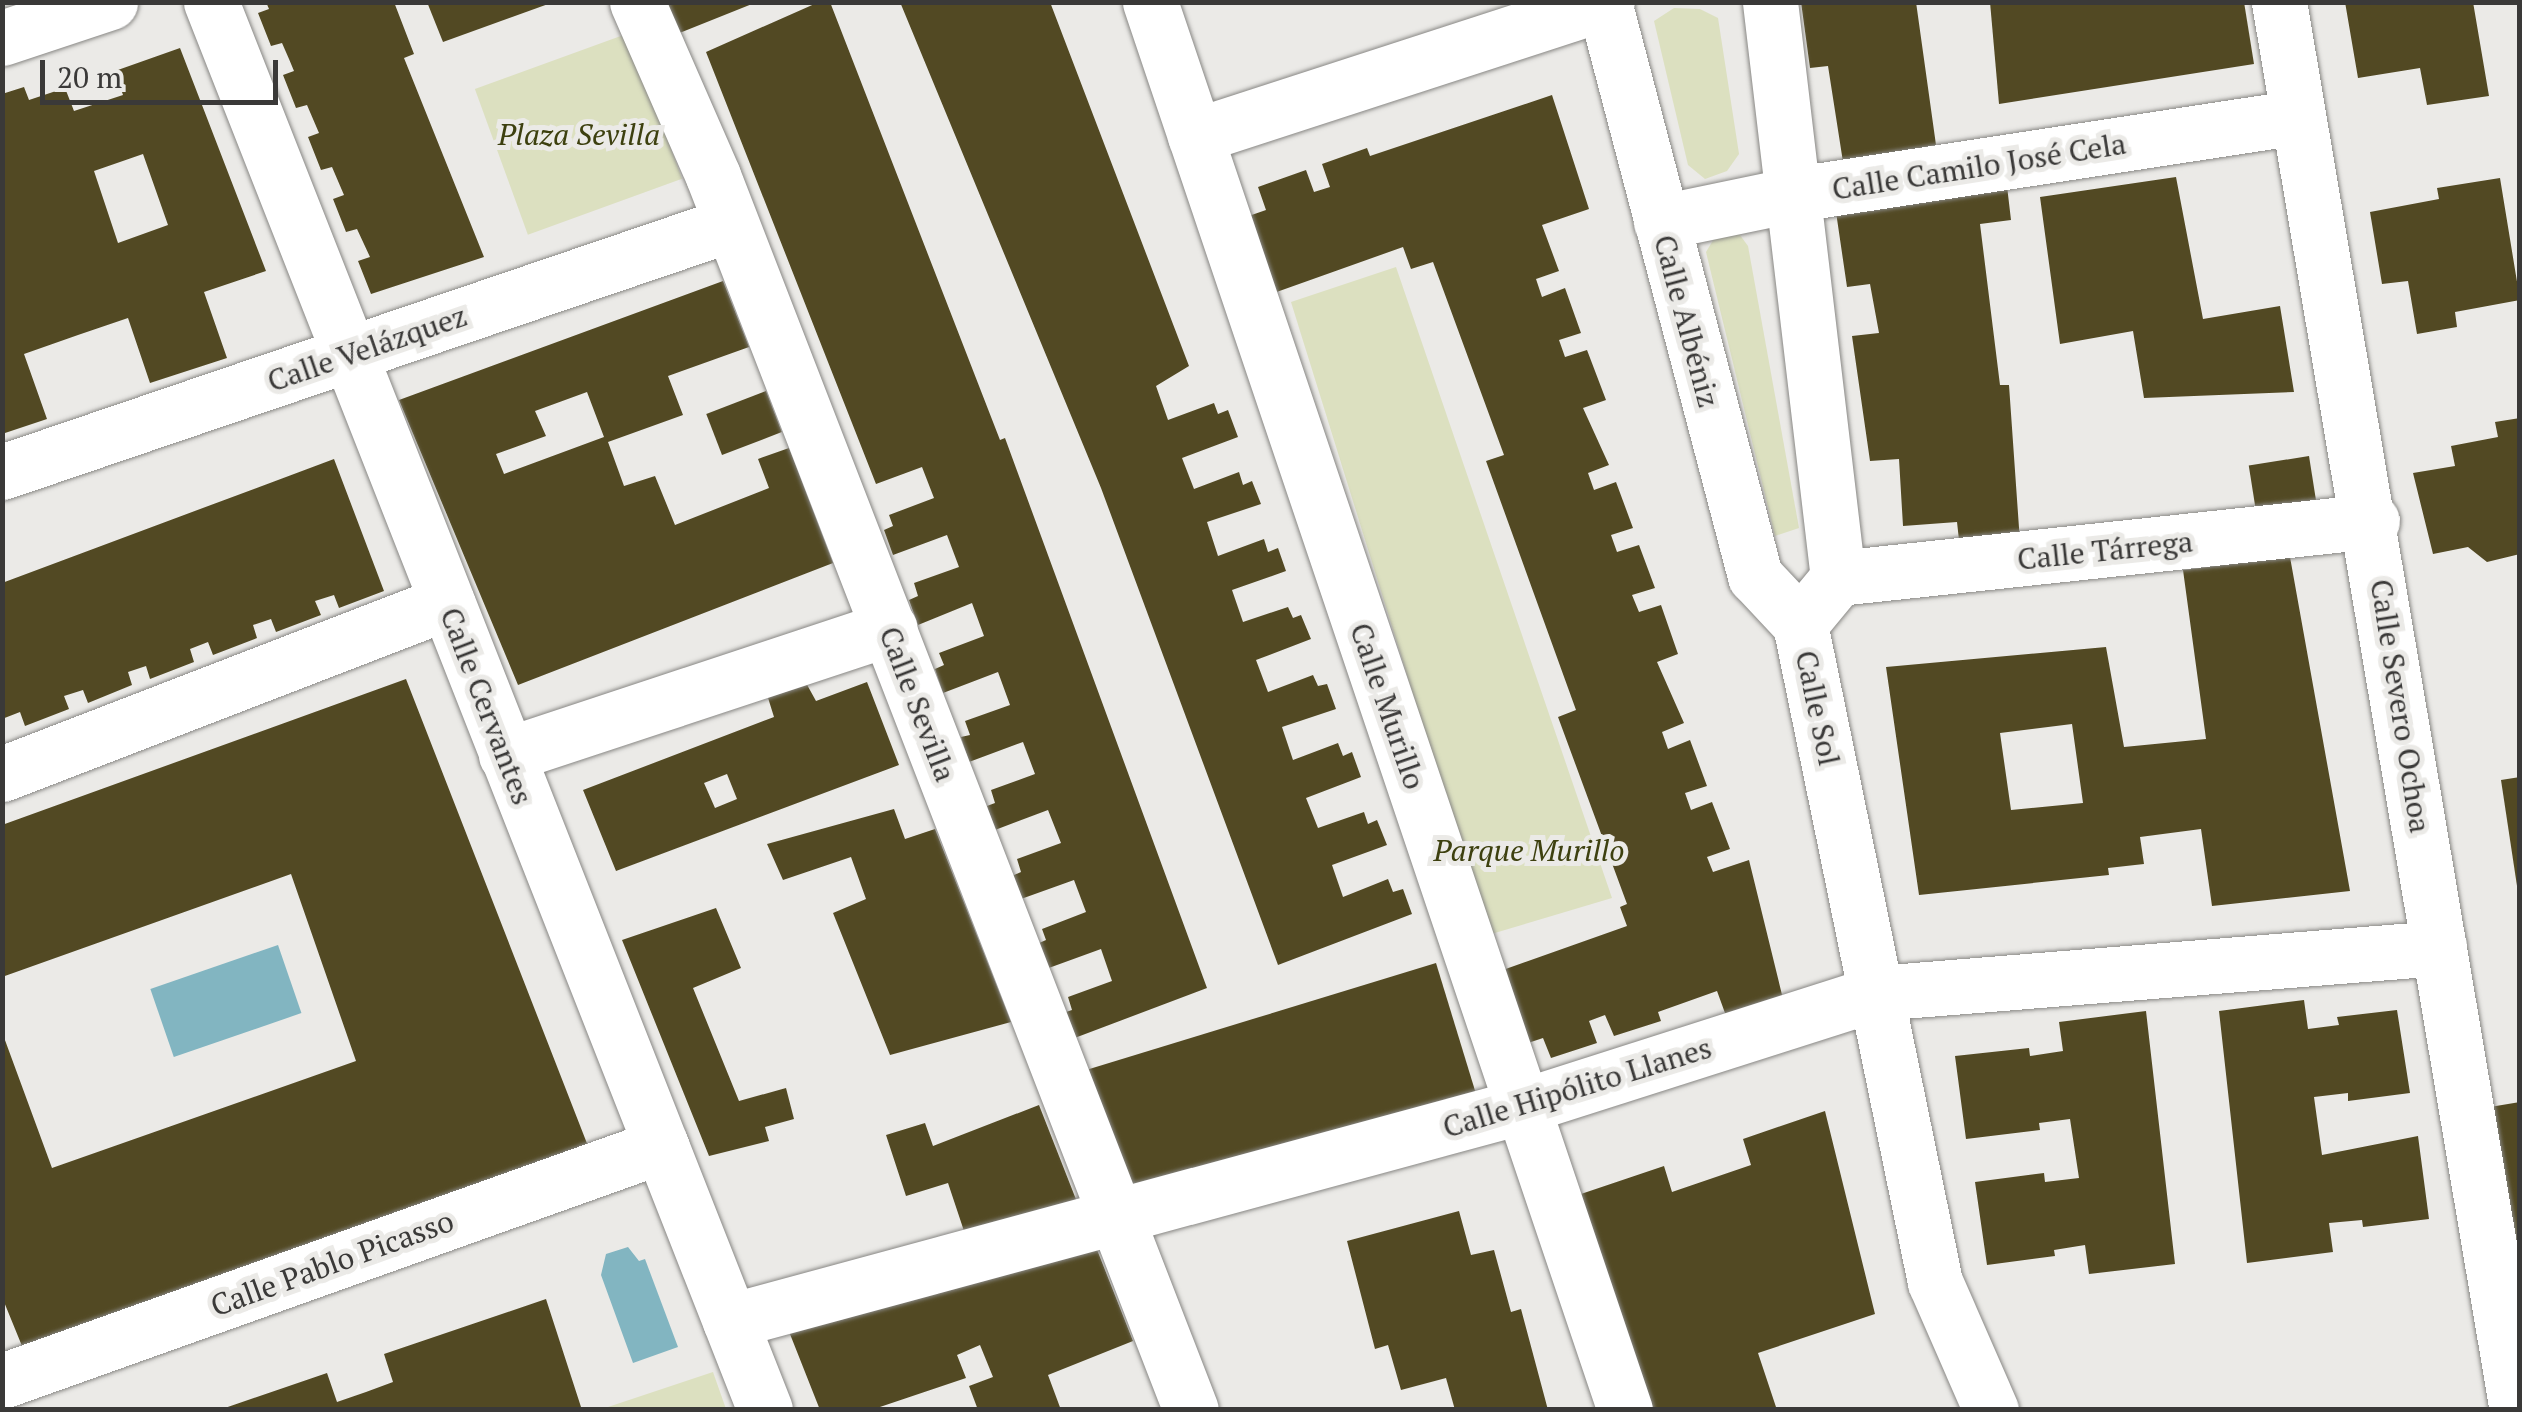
<!DOCTYPE html>
<meta charset="utf-8">
<style>
body{margin:0}
#map{position:relative;width:2522px;height:1412px;overflow:hidden;background:#ebeae7;font-family:"PT Serif",serif}
div>[style]{position:absolute}
.green>*{inset:0;background:#dce0c0;transform-origin:0 0}
.water>*{inset:0;background:#82b5c1;transform-origin:0 0}
.building>*{inset:0;background:#524923;transform-origin:0 0}
.roads{filter:drop-shadow(0 0 2px #888784) drop-shadow(0 0 2px #888784)}
.minor>*{height:55px;margin:-27.5px;padding:0 27.5px;transform-origin:27.5px;border-radius:27.5px;background:#fff}
span{translate:-50% -50%;white-space:nowrap;text-align:center;line-height:1.15;-webkit-text-stroke:10px #ebeae7;paint-order:stroke}
.park-label{font-size:30px;color:#3d400f;font-style:italic}
.street-label{font-size:30px;color:#3a3938}
.frame{position:absolute;inset:0;border:5px solid #3a3938;pointer-events:none}
.scale{position:absolute;left:40px;top:60px;width:238px;height:45px;box-sizing:border-box;border:5px solid #3a3938;border-top:0;padding-left:12px;font-size:30px;line-height:35px;white-space:nowrap;color:#3a3938;-webkit-text-stroke:8px #ebeae7;paint-order:stroke}
</style>
<div id="map">
<div class="green">
<i style="clip-path:polygon(1674px 8px,1700px 9px,1718px 18px,1739px 154px,1727px 171px,1705px 179px,1688px 165px,1654px 21px)"></i>
<i style="left:629px;top:33px;width:155px;height:164px;rotate:70deg"></i>
<i style="clip-path:polygon(1737px 231px,1748px 246px,1799px 528px,1775px 536px,1706px 252px,1718px 232px)"></i>
<i style="clip-path:polygon(1396px 267px,1612px 898px,1488px 935px,1291px 302px)"></i>
<i style="clip-path:polygon(713px 1372px,726px 1409px,602px 1409px)"></i>
</div>
<div class="water">
<i style="left:278px;top:945px;width:72px;height:135px;rotate:71deg"></i>
<i style="clip-path:polygon(628px 1247px,639px 1261px,645px 1259px,678px 1347px,633px 1363px,601px 1275px,606px 1254px)"></i>
</div>
<div class="building">
<i style="clip-path:polygon(266px 2px,394px 2px,414px 54px,404px 58px,484px 257px,371px 294px,358px 261px,370px 257px,357px 229px,346px 232px,333px 199px,344px 195px,332px 167px,321px 170px,308px 137px,319px 133px,307px 105px,296px 108px,283px 75px,294px 71px,289px 59px,282px 43px,271px 46px,258px 13px,269px 9px)"></i>
<i style="clip-path:polygon(427px 2px,551px 2px,551px 3px,443px 42px)"></i>
<i style="clip-path:polygon(654px 2px,757px 2px,667px 38px)"></i>
<i style="clip-path:polygon(819px 2px,830px 2px,1000px 440px,1005px 438px,1207px 988px,1072px 1039px,1063px 1013px,1072px 1010px,1068px 997px,1112px 981px,1101px 949px,1046px 969px,1037px 944px,1046px 940px,1042px 929px,1086px 912px,1074px 880px,1021px 899px,1012px 876px,1021px 872px,1017px 859px,1061px 843px,1048px 810px,995px 830px,987px 806px,995px 803px,991px 790px,1035px 774px,1023px 742px,969px 762px,961px 737px,970px 735px,965px 721px,1010px 705px,998px 672px,943px 693px,935px 669px,944px 665px,939px 653px,984px 636px,972px 603px,918px 625px,909px 600px,918px 596px,914px 583px,959px 567px,947px 535px,893px 555px,884px 530px,893px 526px,889px 515px,934px 498px,922px 467px,876px 484px,706px 52px)"></i>
<i style="clip-path:polygon(900px 2px,1050px 2px,1189px 366px,1156px 386px,1168px 420px,1214px 403px,1218px 414px,1228px 410px,1238px 437px,1182px 458px,1194px 489px,1239px 472px,1243px 485px,1252px 481px,1261px 504px,1207px 522px,1218px 556px,1264px 539px,1268px 552px,1278px 548px,1286px 571px,1232px 590px,1243px 622px,1288px 607px,1293px 618px,1301px 615px,1311px 639px,1256px 660px,1268px 692px,1313px 675px,1318px 686px,1327px 684px,1336px 709px,1282px 727px,1293px 760px,1338px 743px,1343px 756px,1352px 752px,1361px 777px,1306px 798px,1318px 828px,1364px 812px,1368px 824px,1377px 820px,1387px 845px,1332px 865px,1343px 897px,1388px 879px,1393px 892px,1403px 889px,1412px 914px,1278px 965px,1101px 488px)"></i>
<i style="clip-path:polygon(1801px 2px,1916px 2px,1936px 145px,1843px 162px,1828px 66px,1810px 68px)"></i>
<i style="clip-path:polygon(1990px 2px,2244px 2px,2254px 64px,1999px 104px)"></i>
<i style="clip-path:polygon(2345px 2px,2473px 2px,2489px 96px,2427px 105px,2420px 68px,2358px 78px)"></i>
<i style="clip-path:polygon(evenodd,180px 48px,266px 271px,204px 292px,227px 358px,150px 383px,128px 318px,78px 335px,24px 354px,47px 419px,2px 434px,2px 94px,24px 87px,29px 100px,65px 88px,74px 111px,123px 95px,115px 71px,180px 48px,143px 154px,168px 225px,118px 243px,94px 171px,143px 154px)"></i>
<i style="clip-path:polygon(1552px 95px,1589px 209px,1542px 225px,1559px 271px,1536px 279px,1542px 297px,1565px 288px,1581px 333px,1559px 340px,1565px 357px,1587px 350px,1606px 400px,1583px 408px,1609px 465px,1588px 473px,1594px 490px,1616px 482px,1633px 528px,1611px 535px,1617px 552px,1639px 545px,1655px 588px,1632px 595px,1639px 612px,1661px 605px,1678px 654px,1657px 662px,1684px 723px,1662px 732px,1668px 749px,1690px 740px,1707px 786px,1685px 793px,1691px 810px,1712px 802px,1730px 849px,1707px 857px,1713px 872px,1749px 860px,1785px 1007px,1729px 1024px,1717px 991px,1658px 1012px,1661px 1021px,1614px 1036px,1605px 1015px,1589px 1021px,1597px 1043px,1551px 1058px,1543px 1038px,1525px 1044px,1500px 971px,1627px 926px,1620px 907px,1627px 904px,1558px 717px,1576px 710px,1486px 461px,1504px 455px,1433px 262px,1411px 269px,1403px 247px,1271px 294px,1243px 218px,1266px 210px,1258px 187px,1306px 170px,1314px 192px,1330px 187px,1322px 164px,1367px 148px,1370px 156px)"></i>
<i style="clip-path:polygon(2176px 177px,2203px 319px,2280px 306px,2294px 392px,2144px 398px,2133px 331px,2060px 344px,2040px 197px)"></i>
<i style="clip-path:polygon(2500px 178px,2520px 300px,2455px 312px,2457px 327px,2417px 334px,2408px 281px,2382px 284px,2370px 212px,2439px 199px,2437px 188px)"></i>
<i style="clip-path:polygon(2007px 186px,2011px 220px,1980px 224px,2000px 385px,2009px 385px,2020px 542px,1960px 549px,1957px 522px,1903px 526px,1899px 459px,1870px 461px,1852px 336px,1879px 333px,1870px 284px,1847px 287px,1836px 212px)"></i>
<i style="clip-path:polygon(evenodd,723px 281px,749px 347px,668px 376px,683px 415px,608px 442px,624px 486px,655px 476px,675px 525px,769px 488px,758px 459px,789px 448px,833px 563px,518px 685px,399px 400px,723px 281px,587px 392px,604px 437px,504px 474px,496px 454px,546px 436px,535px 411px,587px 392px)"></i>
<i style="left:766px;top:391px;width:44px;height:64px;rotate:69deg"></i>
<i style="clip-path:polygon(2520px 418px,2520px 554px,2487px 562px,2468px 547px,2433px 554px,2413px 473px,2455px 466px,2451px 446px,2498px 437px,2495px 422px)"></i>
<i style="left:2309px;top:456px;width:49px;height:61px;rotate:81deg"></i>
<i style="clip-path:polygon(334px 459px,384px 591px,339px 608px,334px 595px,315px 601px,321px 615px,276px 632px,271px 619px,253px 625px,257px 638px,213px 655px,208px 642px,190px 649px,194px 662px,150px 679px,146px 666px,128px 672px,132px 685px,88px 703px,83px 690px,64px 696px,69px 709px,25px 726px,20px 712px,2px 719px,2px 583px)"></i>
<i style="clip-path:polygon(evenodd,2290px 557px,2350px 891px,2212px 906px,2201px 829px,2140px 837px,2144px 864px,2108px 868px,2109px 875px,1919px 895px,1886px 667px,2106px 647px,2124px 747px,2206px 739px,2183px 570px,2290px 557px,2072px 724px,2083px 803px,2011px 810px,2000px 733px,2072px 724px)"></i>
<i style="clip-path:polygon(evenodd,800px 672px,816px 701px,867px 682px,899px 765px,616px 871px,583px 790px,774px 717px,764px 685px,800px 672px,727px 774px,737px 799px,715px 808px,704px 783px,727px 774px)"></i>
<i style="clip-path:polygon(406px 679px,588px 1146px,22px 1346px,2px 1297px,2px 1032px,52px 1168px,356px 1061px,291px 874px,2px 977px,2px 825px)"></i>
<i style="clip-path:polygon(2520px 777px,2520px 886px,2517px 886px,2501px 780px)"></i>
<i style="clip-path:polygon(894px 809px,905px 839px,935px 829px,1011px 1022px,890px 1055px,833px 913px,866px 899px,851px 857px,783px 880px,767px 844px)"></i>
<i style="clip-path:polygon(716px 908px,741px 968px,693px 988px,739px 1101px,786px 1088px,794px 1119px,765px 1127px,769px 1141px,709px 1156px,622px 940px)"></i>
<i style="left:1436px;top:963px;width:137px;height:365px;rotate:73deg"></i>
<i style="clip-path:polygon(2304px 1000px,2308px 1029px,2339px 1025px,2337px 1017px,2397px 1010px,2410px 1093px,2348px 1101px,2348px 1093px,2314px 1097px,2322px 1155px,2418px 1136px,2429px 1219px,2363px 1227px,2362px 1220px,2329px 1223px,2333px 1252px,2247px 1263px,2219px 1011px)"></i>
<i style="clip-path:polygon(2146px 1011px,2175px 1264px,2089px 1274px,2085px 1245px,2054px 1250px,2055px 1256px,1987px 1265px,1975px 1182px,2044px 1173px,2045px 1182px,2079px 1178px,2070px 1119px,2039px 1123px,2040px 1130px,1966px 1139px,1955px 1056px,2029px 1048px,2030px 1056px,2063px 1051px,2059px 1022px)"></i>
<i style="clip-path:polygon(2520px 1102px,2520px 1272px,2490px 1107px)"></i>
<i style="clip-path:polygon(1039px 1105px,1079px 1207px,967px 1240px,948px 1183px,906px 1196px,886px 1135px,925px 1123px,933px 1146px)"></i>
<i style="clip-path:polygon(1825px 1111px,1875px 1314px,1758px 1353px,1777px 1410px,1650px 1410px,1578px 1195px,1664px 1166px,1672px 1192px,1751px 1165px,1743px 1139px)"></i>
<i style="clip-path:polygon(1459px 1211px,1471px 1255px,1494px 1250px,1511px 1312px,1521px 1309px,1548px 1410px,1455px 1410px,1446px 1378px,1401px 1390px,1388px 1345px,1375px 1349px,1347px 1241px)"></i>
<i style="clip-path:polygon(1094px 1242px,1133px 1341px,1048px 1375px,1061px 1410px,978px 1410px,969px 1386px,993px 1377px,980px 1345px,957px 1355px,966px 1378px,871px 1410px,820px 1410px,788px 1329px)"></i>
<i style="clip-path:polygon(546px 1299px,581px 1407px,219px 1410px,327px 1373px,337px 1402px,366px 1392px,393px 1382px,384px 1354px)"></i>
</div>
<div class="roads">
<div class="minor">
<i style="left:211px;top:2px;width:1513px;rotate:68.52deg"></i>
<i style="left:637px;top:2px;width:190px;rotate:66.4deg"></i>
<i style="left:713px;top:176px;width:1323px;rotate:68.83deg"></i>
<i style="left:1150px;top:2px;width:1486px;rotate:71.36deg"></i>
<i style="left:1604px;top:2px;width:594px;rotate:75.26deg"></i>
<i style="left:1755px;top:576px;width:66px;rotate:46.8deg"></i>
<i style="left:1770px;top:2px;width:580px;rotate:83.27deg"></i>
<i style="left:1838px;top:578px;width:60px;rotate:129.6deg"></i>
<i style="left:1800px;top:624px;width:672px;rotate:78.41deg"></i>
<i style="left:1935px;top:1282px;width:140px;rotate:66.4deg"></i>
<i style="left:2279px;top:2px;width:1428px;rotate:80.41deg"></i>
<i style="left:2px;top:38px;width:114px;rotate:-18.4deg"></i>
<i style="left:1195px;top:136px;width:433px;rotate:-18deg"></i>
<i style="left:1661px;top:222px;width:138px;rotate:-11.7deg"></i>
<i style="left:1796px;top:194px;width:508px;rotate:-8.72deg"></i>
<i style="left:2px;top:472px;width:770px;rotate:-18.79deg"></i>
<i style="left:1838px;top:578px;width:537px;rotate:-6.09deg"></i>
<i style="left:506px;top:755px;width:404px;rotate:-18.3deg"></i>
<i style="left:2px;top:774px;width:477px;rotate:-21.1deg"></i>
<i style="left:730px;top:1321px;width:822px;rotate:-15.17deg"></i>
<i style="left:1523px;top:1106px;width:372px;rotate:-17.7deg"></i>
<i style="left:1877px;top:993px;width:564px;rotate:-4.58deg"></i>
<i style="left:2px;top:1381px;width:700px;rotate:-19.63deg"></i>
</div>
</div>
<div class="park-label">
<span style="left:579px;top:134px">Plaza Sevilla</span>
<span style="left:1529px;top:850px">Parque Murillo</span>
</div>
<div class="street-label">
<span style="left:1979px;top:166px;rotate:-9deg">Calle Camilo José Cela</span>
<span style="left:1687px;top:321px;rotate:75deg">Calle Albéniz</span>
<span style="left:367px;top:348px;rotate:-19deg">Calle Velázquez</span>
<span style="left:2105px;top:550px;rotate:-6deg">Calle Tárrega</span>
<span style="left:918px;top:704px;rotate:69deg">Calle Sevilla</span>
<span style="left:487px;top:706px;rotate:69deg">Calle Cervantes</span>
<span style="left:1388px;top:706px;rotate:71deg">Calle Murillo</span>
<span style="left:2401px;top:706px;rotate:81deg">Calle Severo Ochoa</span>
<span style="left:1818px;top:708px;rotate:78deg">Calle Sol</span>
<span style="left:1577px;top:1087px;rotate:-17deg">Calle Hipólito Llanes</span>
<span style="left:332px;top:1263px;rotate:-20deg">Calle Pablo Picasso</span>
</div>
<div class="frame"></div>
<div class="scale">20 m</div>
</div>
